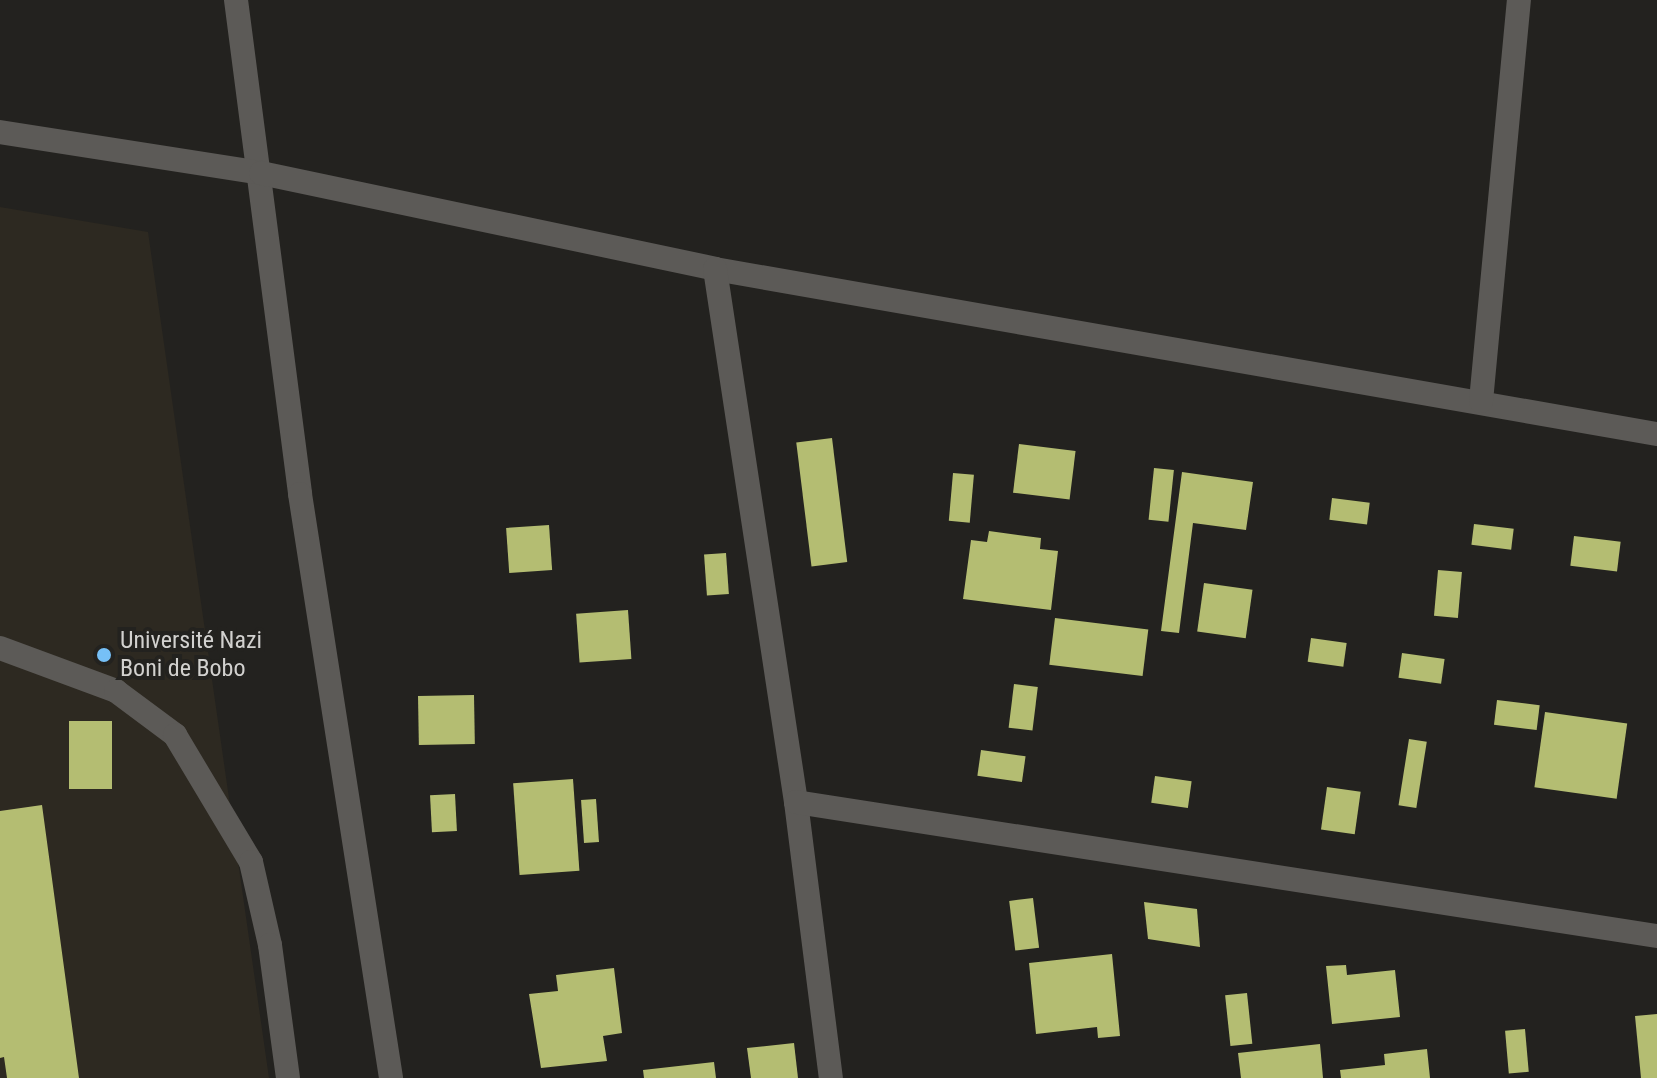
<!DOCTYPE html>
<meta charset="utf-8">
<style>
body{margin:0}
#map{position:relative;width:1657px;height:1078px;overflow:hidden;background:#23221f;font-family:"Roboto Condensed",sans-serif}
div>[style]{position:absolute}
.built>*{inset:0;background:#2d2921}
.building>*{inset:0;background:#b4bd72;transform-origin:0 0}
.minor>*{height:24px;margin:-12px;padding:0 12px;transform-origin:12px;border-radius:12px;background:#5c5a57}
.dots>*{width:22px;height:22px;translate:-50% -50%;box-sizing:border-box;border:4px solid #23221f;border-radius:50%}
span{translate:-50% -50%;white-space:nowrap;text-align:center;line-height:1.15;-webkit-text-stroke:8px #23221f;paint-order:stroke}
.poi-label{font-size:24px;color:#d2d1cf}
.left{translate:0 -50%;text-align:left}
</style>
<div id="map">
<div class="built">
<i style="clip-path:polygon(0 207px,148px 232px,269px 1078px,0 1078px)"></i>
</div>
<div class="building">
<i style="left:832px;top:438px;width:125px;height:36px;rotate:83deg"></i>
<i style="left:1019px;top:444px;width:57px;height:49px;rotate:7deg"></i>
<i style="left:1154px;top:468px;width:20px;height:52px;rotate:6deg"></i>
<i style="clip-path:polygon(1182px 472px,1253px 482px,1246px 530px,1193px 523px,1179px 633px,1161px 631px)"></i>
<i style="left:953px;top:473px;width:21px;height:48px;rotate:5deg"></i>
<i style="left:1332px;top:498px;width:38px;height:22px;rotate:7deg"></i>
<i style="left:1474px;top:524px;width:40px;height:21px;rotate:7deg"></i>
<i style="left:549px;top:525px;width:45px;height:43px;rotate:86deg"></i>
<i style="clip-path:polygon(989px 531px,1041px 538px,1040px 549px,1058px 551px,1051px 610px,963px 599px,971px 540px,987px 542px)"></i>
<i style="left:1574px;top:536px;width:47px;height:30px;rotate:7deg"></i>
<i style="left:726px;top:553px;width:41px;height:22px;rotate:86deg"></i>
<i style="left:1438px;top:570px;width:24px;height:46px;rotate:5deg"></i>
<i style="left:1204px;top:583px;width:49px;height:49px;rotate:8deg"></i>
<i style="left:628px;top:610px;width:49px;height:52px;rotate:86deg"></i>
<i style="left:1055px;top:618px;width:94px;height:47px;rotate:7deg"></i>
<i style="left:1311px;top:638px;width:36px;height:24px;rotate:8deg"></i>
<i style="left:1402px;top:653px;width:43px;height:25px;rotate:8deg"></i>
<i style="left:1014px;top:684px;width:24px;height:44px;rotate:7deg"></i>
<i style="left:474px;top:695px;width:49px;height:56px;rotate:89deg"></i>
<i style="left:1497px;top:700px;width:43px;height:25px;rotate:7deg"></i>
<i style="left:1545px;top:712px;width:83px;height:76px;rotate:8deg"></i>
<i style="left:69px;top:721px;width:43px;height:68px"></i>
<i style="left:1409px;top:739px;width:18px;height:67px;rotate:9deg"></i>
<i style="left:981px;top:750px;width:45px;height:26px;rotate:8deg"></i>
<i style="left:1155px;top:776px;width:37px;height:27px;rotate:8deg"></i>
<i style="left:573px;top:779px;width:92px;height:60px;rotate:86deg"></i>
<i style="left:1327px;top:787px;width:34px;height:43px;rotate:8deg"></i>
<i style="left:455px;top:794px;width:37px;height:25px;rotate:87deg"></i>
<i style="left:596px;top:799px;width:43px;height:15px;rotate:86deg"></i>
<i style="clip-path:polygon(42px 805px,79px 1078px,7px 1078px,4px 1057px,0 1058px,0 811px)"></i>
<i style="left:1033px;top:898px;width:50px;height:24px;rotate:83deg"></i>
<i style="clip-path:polygon(1144px 902px,1197px 909px,1200px 947px,1148px 939px)"></i>
<i style="clip-path:polygon(1112px 954px,1120px 1036px,1098px 1038px,1097px 1027px,1036px 1034px,1029px 963px)"></i>
<i style="clip-path:polygon(1346px 965px,1347px 975px,1395px 970px,1400px 1017px,1332px 1024px,1326px 966px)"></i>
<i style="clip-path:polygon(614px 968px,622px 1033px,603px 1036px,607px 1061px,541px 1068px,529px 994px,558px 991px,556px 975px)"></i>
<i style="left:1247px;top:993px;width:51px;height:22px;rotate:84deg"></i>
<i style="clip-path:polygon(1657px 1014px,1657px 1078px,1641px 1078px,1635px 1016px)"></i>
<i style="left:1525px;top:1029px;width:43px;height:20px;rotate:85deg"></i>
<i style="clip-path:polygon(794px 1043px,798px 1078px,751px 1078px,747px 1048px)"></i>
<i style="clip-path:polygon(1320px 1044px,1323px 1078px,1241px 1078px,1238px 1053px)"></i>
<i style="clip-path:polygon(1427px 1049px,1430px 1078px,1341px 1078px,1340px 1070px,1385px 1065px,1384px 1054px)"></i>
<i style="clip-path:polygon(714px 1062px,716px 1078px,644px 1078px,643px 1070px)"></i>
</div>
<div class="minor">
<i style="left:236px;top:0;width:498px;rotate:82.6deg"></i>
<i style="left:300px;top:494px;width:591px;rotate:81.14deg"></i>
<i style="left:0;top:132px;width:264px;rotate:8.9deg"></i>
<i style="left:261px;top:173px;width:464px;rotate:11.9deg"></i>
<i style="left:715px;top:269px;width:956px;rotate:9.94deg"></i>
<i style="left:715px;top:269px;width:539px;rotate:81.36deg"></i>
<i style="left:796px;top:802px;width:278px;rotate:82.8deg"></i>
<i style="left:1481px;top:401px;width:403px;rotate:-84.6deg"></i>
<i style="left:0;top:648px;width:124px;rotate:20.3deg"></i>
<i style="left:116px;top:691px;width:74px;rotate:36.7deg"></i>
<i style="left:175px;top:735px;width:148px;rotate:59.1deg"></i>
<i style="left:251px;top:862px;width:85px;rotate:77.1deg"></i>
<i style="left:270px;top:945px;width:134px;rotate:82.3deg"></i>
<i style="left:796px;top:802px;width:871px;rotate:8.85deg"></i>
</div>
<div class="dots">
<i style="left:104px;top:655px;background:#76c0f7"></i>
</div>
<div class="poi-label">
<span class="left" style="left:120px;top:655px">Université Nazi<br>Boni de Bobo</span>
</div>
</div>
